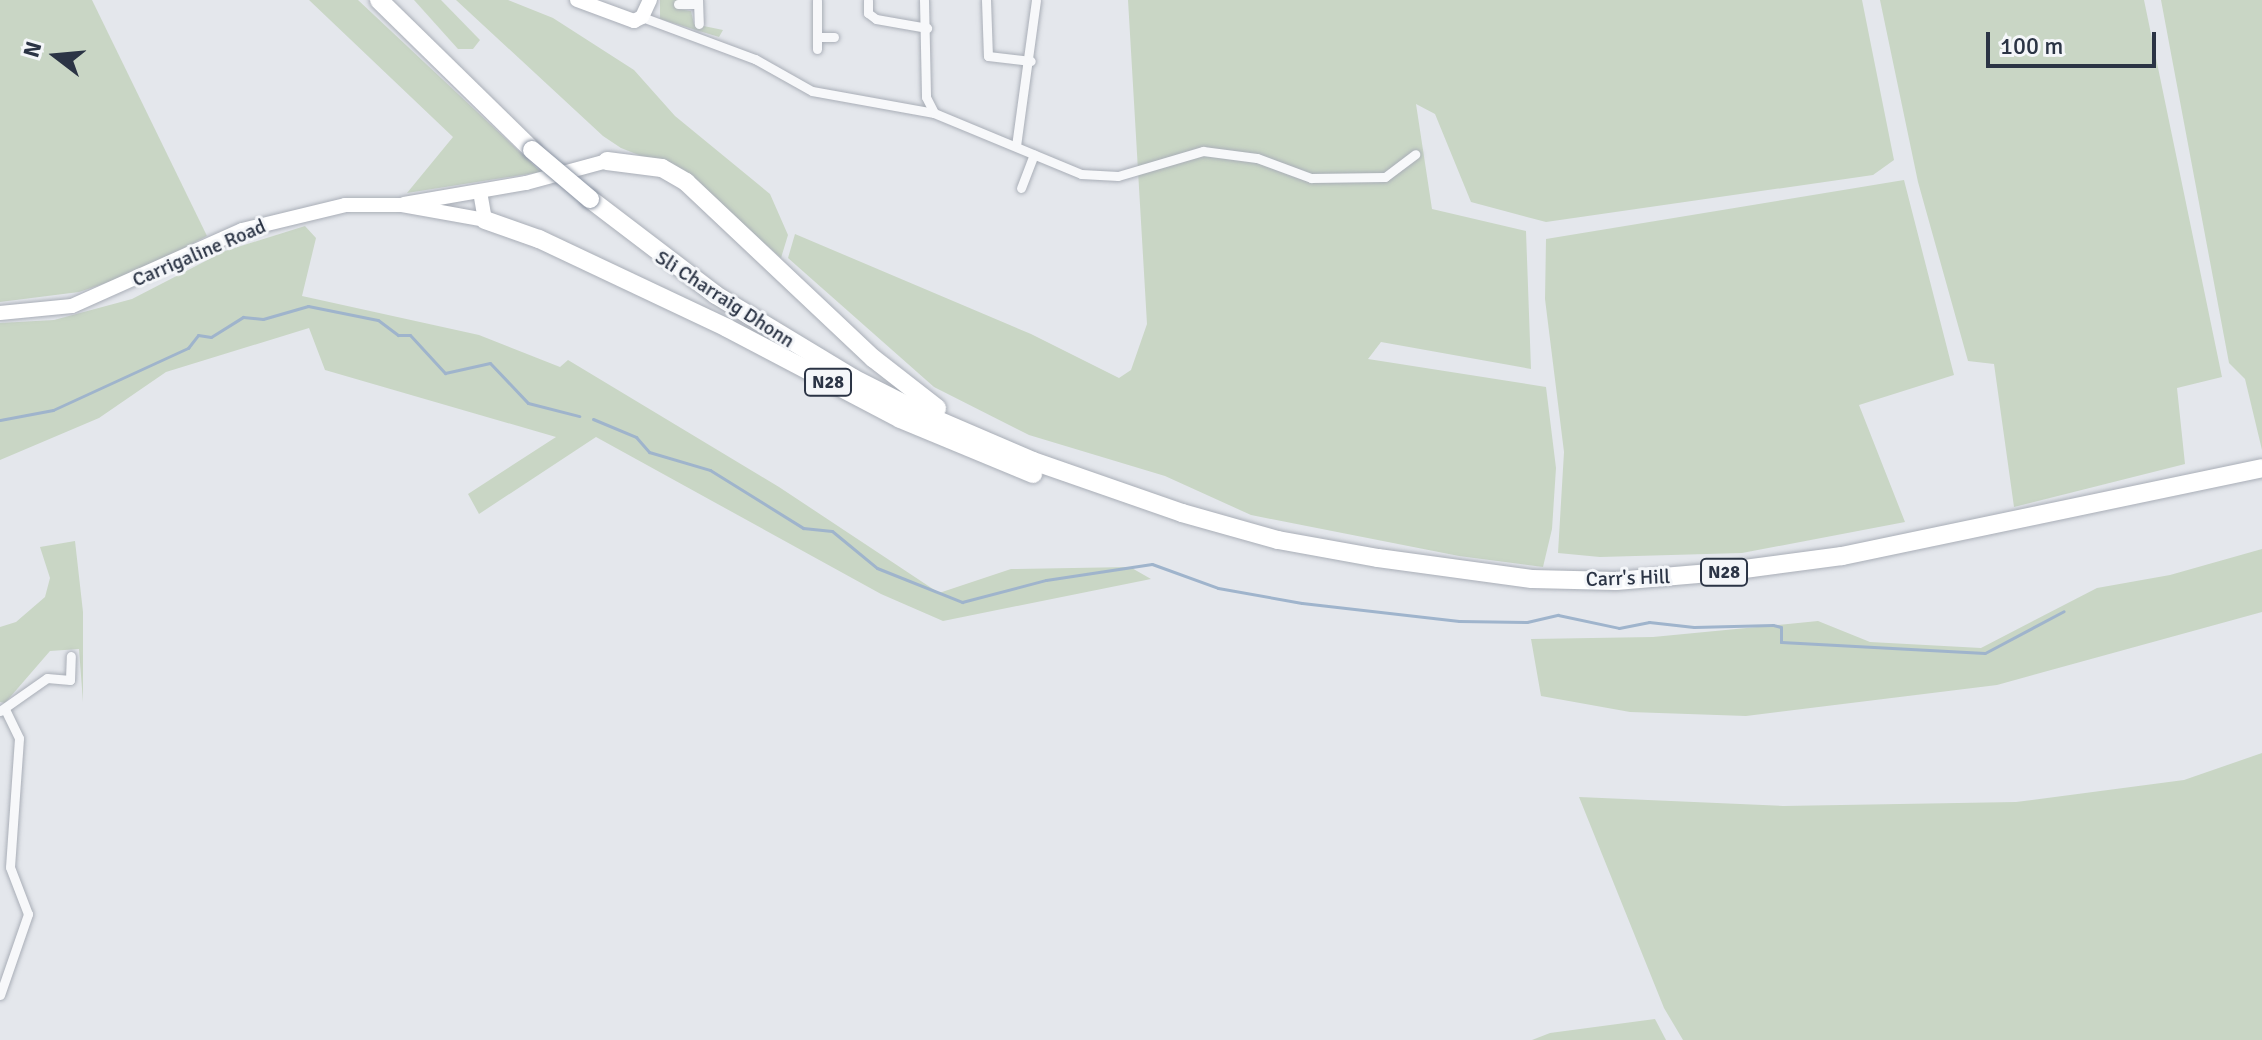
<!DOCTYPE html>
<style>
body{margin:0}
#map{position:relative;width:2262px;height:1040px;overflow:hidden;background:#e4e7ec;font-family:Signika,sans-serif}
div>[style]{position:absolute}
.green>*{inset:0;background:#c9d6c5}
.stream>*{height:3px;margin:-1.5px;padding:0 1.5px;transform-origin:1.5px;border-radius:1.5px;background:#9fb4cc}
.roads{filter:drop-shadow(0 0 2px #a9aeb7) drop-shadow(0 0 2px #a9aeb7)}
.street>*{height:9px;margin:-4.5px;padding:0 4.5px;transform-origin:4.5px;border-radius:4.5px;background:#f7f8fa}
.secondary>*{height:14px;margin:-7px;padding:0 7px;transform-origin:7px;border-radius:7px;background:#fff}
.highway>*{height:18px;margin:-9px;padding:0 9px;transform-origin:9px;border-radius:9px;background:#fff}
.bridges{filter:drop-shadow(0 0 2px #8b94a3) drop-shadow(0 0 2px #8b94a3)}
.highway-bridge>*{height:18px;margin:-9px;padding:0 9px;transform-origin:9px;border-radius:9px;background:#fff}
span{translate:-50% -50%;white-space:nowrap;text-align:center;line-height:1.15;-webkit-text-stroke:6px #f4f6f9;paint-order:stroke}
.shield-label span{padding:2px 6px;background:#f4f6f9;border:2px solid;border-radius:6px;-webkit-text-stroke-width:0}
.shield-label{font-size:18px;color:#2b3445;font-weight:700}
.street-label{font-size:20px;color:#2b3445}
.north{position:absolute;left:16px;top:16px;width:80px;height:80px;-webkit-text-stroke:6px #f4f6f9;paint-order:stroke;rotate:286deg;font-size:22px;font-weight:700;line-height:32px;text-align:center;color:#2b3445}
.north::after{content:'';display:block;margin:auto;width:28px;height:36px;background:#2b3445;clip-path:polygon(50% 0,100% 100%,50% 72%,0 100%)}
.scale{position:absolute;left:1986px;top:32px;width:170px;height:36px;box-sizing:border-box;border:4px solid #2b3445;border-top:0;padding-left:10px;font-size:24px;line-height:28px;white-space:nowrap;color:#2b3445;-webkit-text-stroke:6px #f4f6f9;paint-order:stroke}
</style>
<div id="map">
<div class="green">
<i style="clip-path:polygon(0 0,92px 0,207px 236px,136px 273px,79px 292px,0 302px)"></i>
<i style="clip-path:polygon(309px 0,358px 0,541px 172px,407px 193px,453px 137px)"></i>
<i style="clip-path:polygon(414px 0,441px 0,480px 40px,473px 49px,458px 49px)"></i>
<i style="clip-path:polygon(456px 0,508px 0,553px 18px,634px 70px,675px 116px,770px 194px,788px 235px,781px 258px,687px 174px,621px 148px,603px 136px)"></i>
<i style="clip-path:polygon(660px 0,678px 0,678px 9px,691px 11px,694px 24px,723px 30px,719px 37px,660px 19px)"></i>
<i style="clip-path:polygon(1128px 0,1862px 0,1894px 160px,1873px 175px,1546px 222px,1471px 202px,1435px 114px,1416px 104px,1432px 209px,1526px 231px,1531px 369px,1381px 342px,1368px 359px,1546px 387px,1556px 468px,1552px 529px,1543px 567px,1459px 556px,1251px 515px,1165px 476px,1029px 435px,934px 387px,788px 258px,795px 234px,1031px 334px,1119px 378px,1131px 370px,1147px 324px)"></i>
<i style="clip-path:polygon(1880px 0,2144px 0,2222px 377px,2177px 388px,2185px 464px,2014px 507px,1994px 364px,1968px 361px,1918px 182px)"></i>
<i style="clip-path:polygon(2161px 0,2262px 0,2262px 450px,2245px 379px,2229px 363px)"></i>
<i style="clip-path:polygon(1904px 180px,1954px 375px,1859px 405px,1905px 522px,1742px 553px,1600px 557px,1558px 553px,1564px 452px,1545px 299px,1546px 239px)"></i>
<i style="clip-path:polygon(305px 226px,316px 238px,302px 296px,479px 335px,560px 367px,568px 360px,779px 487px,939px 593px,1011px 569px,1130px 567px,1151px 579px,943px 621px,881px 594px,596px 437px,479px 514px,468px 494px,556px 437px,325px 370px,309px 328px,166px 372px,99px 418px,0 460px,0 323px,54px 320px,132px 299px,225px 251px)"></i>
<i style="clip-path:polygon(75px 541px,83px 612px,83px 702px,79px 649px,50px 651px,5px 703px,0 702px,0 627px,16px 622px,45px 597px,50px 578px,40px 547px)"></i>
<i style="clip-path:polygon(2262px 549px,2262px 612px,1997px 685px,1746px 716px,1630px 712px,1541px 696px,1531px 639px,1653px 637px,1818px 621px,1870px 642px,1981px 648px,2097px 588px,2170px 575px)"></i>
<i style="clip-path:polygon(2262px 753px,2262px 1040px,1683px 1040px,1664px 1008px,1579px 797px,1783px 806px,2016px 802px,2184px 780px)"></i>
<i style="clip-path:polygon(1655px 1019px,1666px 1040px,1532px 1040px,1550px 1033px)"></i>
</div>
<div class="stream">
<i style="left:593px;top:419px;width:47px;rotate:22.7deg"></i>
<i style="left:636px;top:437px;width:20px;rotate:49deg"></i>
<i style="left:649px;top:452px;width:64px;rotate:16.4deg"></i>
<i style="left:710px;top:470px;width:110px;rotate:31.9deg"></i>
<i style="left:803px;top:528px;width:29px;rotate:6deg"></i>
<i style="left:832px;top:531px;width:58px;rotate:39.4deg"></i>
<i style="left:877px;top:568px;width:92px;rotate:21.8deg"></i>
<i style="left:962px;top:602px;width:87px;rotate:-14.7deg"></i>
<i style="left:1046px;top:580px;width:107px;rotate:-8.6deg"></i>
<i style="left:1152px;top:564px;width:70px;rotate:20deg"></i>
<i style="left:1218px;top:588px;width:85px;rotate:10.1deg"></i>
<i style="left:1302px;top:603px;width:158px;rotate:6.5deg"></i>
<i style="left:1459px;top:621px;width:68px;rotate:0.8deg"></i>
<i style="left:1527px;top:622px;width:32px;rotate:-13deg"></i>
<i style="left:1558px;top:615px;width:62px;rotate:12deg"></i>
<i style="left:1619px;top:628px;width:31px;rotate:-11deg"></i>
<i style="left:1649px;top:622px;width:45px;rotate:6.3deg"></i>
<i style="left:1694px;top:627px;width:79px;rotate:-1.5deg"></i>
<i style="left:1773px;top:625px;width:8px;rotate:14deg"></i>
<i style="left:1781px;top:627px;width:15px;rotate:90deg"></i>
<i style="left:1781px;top:642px;width:204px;rotate:3.1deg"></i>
<i style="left:1985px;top:653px;width:89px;rotate:-28deg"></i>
<i style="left:0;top:420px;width:54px;rotate:-10.7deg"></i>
<i style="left:53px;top:410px;width:149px;rotate:-24.7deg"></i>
<i style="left:188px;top:348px;width:16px;rotate:-52deg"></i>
<i style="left:198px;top:335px;width:13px;rotate:9deg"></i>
<i style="left:211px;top:337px;width:38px;rotate:-32deg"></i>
<i style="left:243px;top:317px;width:20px;rotate:6deg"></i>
<i style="left:263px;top:319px;width:47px;rotate:-16.1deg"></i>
<i style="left:308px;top:306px;width:71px;rotate:11.3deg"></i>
<i style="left:378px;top:320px;width:25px;rotate:37deg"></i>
<i style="left:398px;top:335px;width:12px"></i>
<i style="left:410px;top:335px;width:52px;rotate:47.4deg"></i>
<i style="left:445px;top:373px;width:46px;rotate:-12.5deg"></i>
<i style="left:490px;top:363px;width:55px;rotate:46.5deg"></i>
<i style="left:528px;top:403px;width:53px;rotate:14.3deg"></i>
</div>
<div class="roads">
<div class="street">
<i style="left:698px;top:0;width:24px;rotate:88deg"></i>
<i style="left:817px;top:0;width:49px;rotate:90deg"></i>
<i style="left:868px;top:0;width:13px;rotate:90deg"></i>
<i style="left:868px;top:13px;width:10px;rotate:37deg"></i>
<i style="left:876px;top:19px;width:52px;rotate:10deg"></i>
<i style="left:924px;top:0;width:97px;rotate:88.8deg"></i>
<i style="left:926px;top:97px;width:18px;rotate:63deg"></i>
<i style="left:986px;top:0;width:56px;rotate:88deg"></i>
<i style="left:988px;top:56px;width:43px;rotate:6.6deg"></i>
<i style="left:678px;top:4px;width:20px"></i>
<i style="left:642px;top:17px;width:121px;rotate:20.4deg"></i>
<i style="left:755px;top:59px;width:65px;rotate:29.3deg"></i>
<i style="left:812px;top:91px;width:124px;rotate:10.2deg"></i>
<i style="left:934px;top:113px;width:159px;rotate:22.5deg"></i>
<i style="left:1081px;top:174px;width:37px;rotate:3deg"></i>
<i style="left:1118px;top:176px;width:89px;rotate:-16.4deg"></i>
<i style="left:1203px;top:151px;width:54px;rotate:7.4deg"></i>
<i style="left:1257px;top:158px;width:58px;rotate:20.3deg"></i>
<i style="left:1311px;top:178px;width:74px;rotate:-0.8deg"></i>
<i style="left:1385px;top:177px;width:38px;rotate:-37deg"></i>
<i style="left:817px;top:37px;width:17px"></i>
<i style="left:1016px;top:146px;width:147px;rotate:-82.2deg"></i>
<i style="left:1021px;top:188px;width:36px;rotate:-69deg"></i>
<i style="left:0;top:711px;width:57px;rotate:-35.1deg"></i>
<i style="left:47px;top:678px;width:23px;rotate:5deg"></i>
<i style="left:70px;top:680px;width:24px;rotate:-88deg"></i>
<i style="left:0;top:995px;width:86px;rotate:-70.9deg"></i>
<i style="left:28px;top:914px;width:50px;rotate:-111deg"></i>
<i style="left:10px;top:867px;width:129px;rotate:-86deg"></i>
<i style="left:19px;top:738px;width:30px;rotate:-116deg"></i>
</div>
<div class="secondary">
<i style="left:577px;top:0;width:61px;rotate:20.2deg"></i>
<i style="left:634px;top:21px;width:9px;rotate:-27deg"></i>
<i style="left:642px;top:17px;width:19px;rotate:-65deg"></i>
<i style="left:404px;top:204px;width:124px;rotate:-9.8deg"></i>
<i style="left:526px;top:183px;width:84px;rotate:-15.2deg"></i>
<i style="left:0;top:313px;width:72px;rotate:-5.6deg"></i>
<i style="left:72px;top:306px;width:186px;rotate:-24.1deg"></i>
<i style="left:242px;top:230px;width:106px;rotate:-13.6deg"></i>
<i style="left:345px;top:205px;width:57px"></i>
<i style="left:402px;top:205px;width:84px;rotate:10.2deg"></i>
<i style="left:485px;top:220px;width:27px;rotate:-100deg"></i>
</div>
<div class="highway">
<i style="left:379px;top:0;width:214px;rotate:44.4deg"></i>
<i style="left:607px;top:161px;width:55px;rotate:7.3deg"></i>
<i style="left:662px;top:168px;width:28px;rotate:30deg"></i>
<i style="left:686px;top:182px;width:258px;rotate:43.3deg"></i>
<i style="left:874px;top:359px;width:80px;rotate:37.9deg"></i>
<i style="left:590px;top:199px;width:158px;rotate:37.3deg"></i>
<i style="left:716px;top:295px;width:160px;rotate:31.2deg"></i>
<i style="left:853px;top:378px;width:82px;rotate:26.9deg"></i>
<i style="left:926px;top:415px;width:116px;rotate:23.3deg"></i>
<i style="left:1033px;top:461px;width:158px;rotate:19.2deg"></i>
<i style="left:1182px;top:513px;width:100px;rotate:15.7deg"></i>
<i style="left:1278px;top:540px;width:102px;rotate:10.2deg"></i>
<i style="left:1378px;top:558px;width:155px;rotate:7.8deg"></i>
<i style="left:1532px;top:579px;width:84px;rotate:1.4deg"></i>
<i style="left:1616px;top:581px;width:106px;rotate:-4.9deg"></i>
<i style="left:1722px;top:572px;width:121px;rotate:-7.6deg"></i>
<i style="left:1842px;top:556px;width:429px;rotate:-11.8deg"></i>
<i style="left:485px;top:220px;width:57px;rotate:19.4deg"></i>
<i style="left:539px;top:239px;width:208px;rotate:25.3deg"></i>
<i style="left:727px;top:328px;width:195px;rotate:27.7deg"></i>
<i style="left:900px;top:419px;width:144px;rotate:22.5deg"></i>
</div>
</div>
<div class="bridges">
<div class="highway-bridge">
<i style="left:532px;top:150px;width:76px;rotate:40.2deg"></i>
</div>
</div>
<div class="shield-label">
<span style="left:828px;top:382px">N28</span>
<span style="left:1724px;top:572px">N28</span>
</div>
<div class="street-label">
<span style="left:199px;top:253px;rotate:-23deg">Carrigaline Road</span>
<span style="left:725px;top:299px;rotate:33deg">Sli Charraig Dhonn</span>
<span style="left:1628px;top:578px;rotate:-2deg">Carr's Hill</span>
</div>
<div class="north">N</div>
<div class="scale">100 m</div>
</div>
